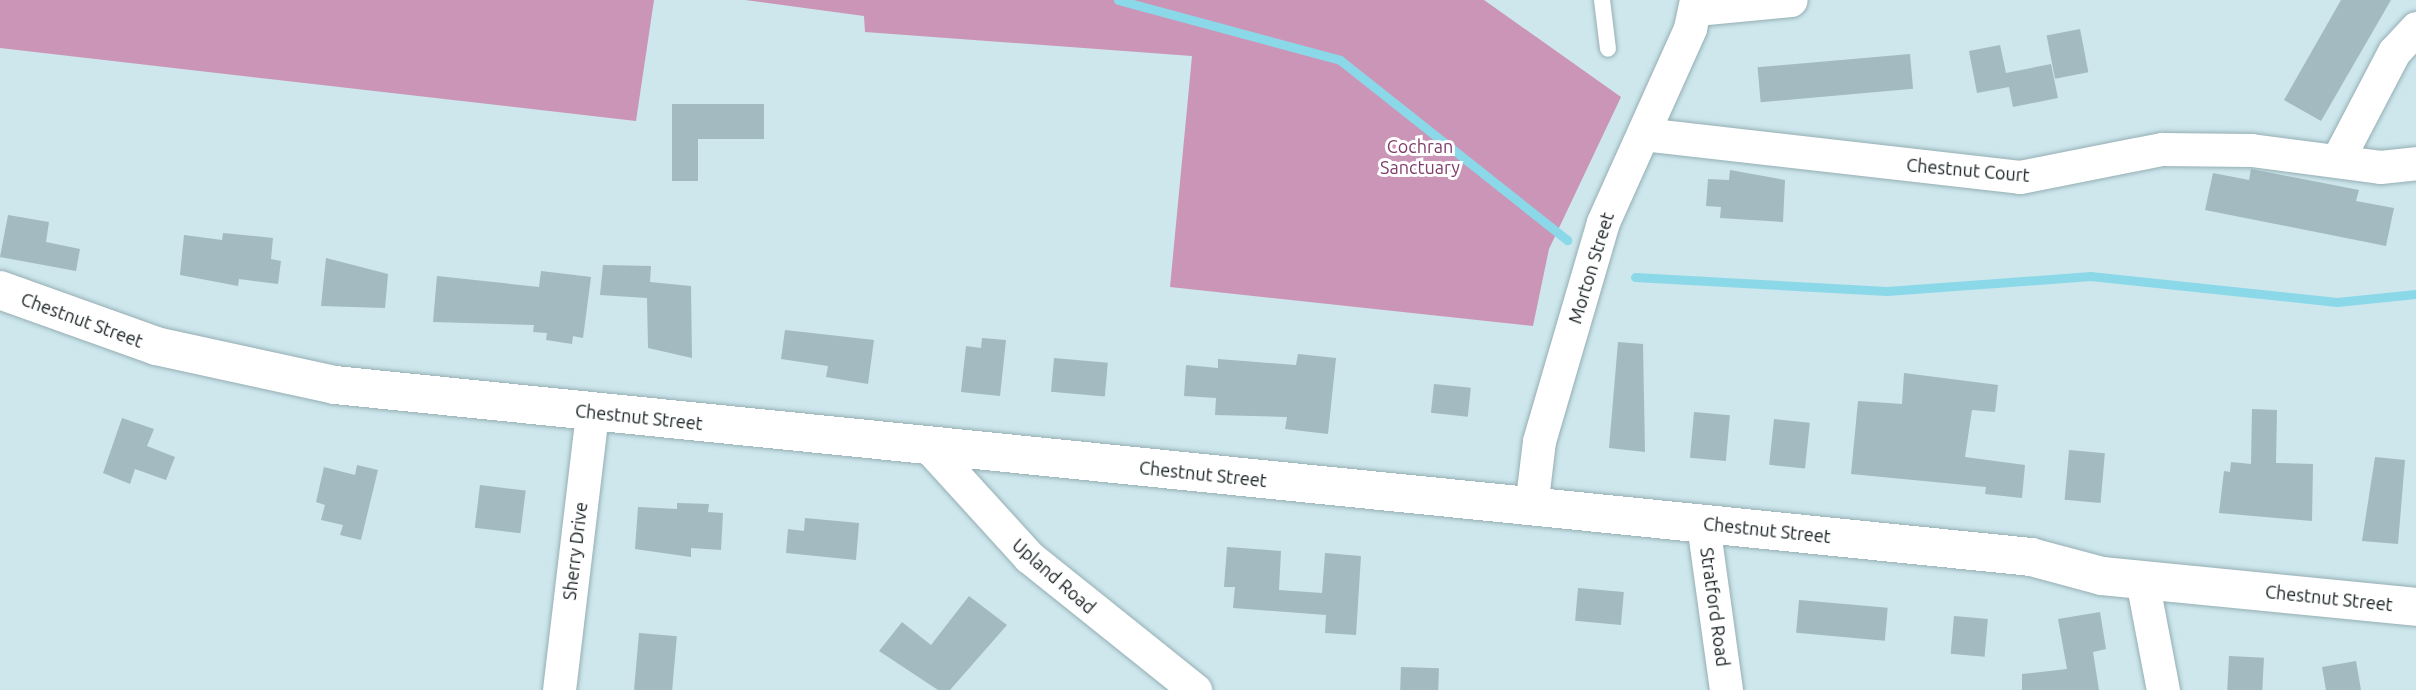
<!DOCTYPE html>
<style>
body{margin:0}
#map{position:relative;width:2416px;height:690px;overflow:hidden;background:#cde7ed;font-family:Ubuntu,sans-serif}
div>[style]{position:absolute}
.forest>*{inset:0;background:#cb95b7}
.stream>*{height:9px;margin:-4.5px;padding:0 4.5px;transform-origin:4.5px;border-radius:4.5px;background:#8bd8e9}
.building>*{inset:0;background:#a2bac0;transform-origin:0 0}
.roads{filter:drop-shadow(0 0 2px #95aeb3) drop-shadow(0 0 2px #95aeb3)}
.lane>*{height:16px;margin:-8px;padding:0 8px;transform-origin:8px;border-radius:8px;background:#fff}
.street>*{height:33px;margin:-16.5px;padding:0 16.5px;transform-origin:16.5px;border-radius:16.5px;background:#fff}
.secondary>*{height:38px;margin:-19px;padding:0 19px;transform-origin:19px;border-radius:19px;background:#fff}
span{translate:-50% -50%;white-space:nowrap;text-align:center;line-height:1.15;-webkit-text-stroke:6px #fff;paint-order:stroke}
.park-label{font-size:18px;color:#7f3c6a}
.street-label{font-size:18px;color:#161f21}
</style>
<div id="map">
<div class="forest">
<i style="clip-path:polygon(0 0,654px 0,636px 121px,0 48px)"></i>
<i style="clip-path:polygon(745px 0,1484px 0,1621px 97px,1549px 249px,1533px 326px,1170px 287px,1192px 56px,865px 32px,864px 16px)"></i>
</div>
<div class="stream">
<i style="left:1118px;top:0;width:230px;rotate:15.1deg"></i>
<i style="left:1340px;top:60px;width:290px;rotate:38.4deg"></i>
<i style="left:1635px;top:277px;width:252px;rotate:3.2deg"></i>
<i style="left:1887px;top:291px;width:204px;rotate:-4.2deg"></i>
<i style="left:2090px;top:276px;width:248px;rotate:6deg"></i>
<i style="left:2337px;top:302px;width:79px;rotate:-5.8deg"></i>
</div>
<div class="building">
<i style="clip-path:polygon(2341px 0,2391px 0,2321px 121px,2284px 100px)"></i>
<i style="left:2080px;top:29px;width:44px;height:34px;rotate:79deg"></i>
<i style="clip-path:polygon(2000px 45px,2006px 73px,2051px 64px,2058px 98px,2013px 107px,2009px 87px,1977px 93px,1969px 51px)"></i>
<i style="left:1910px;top:54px;width:35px;height:153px;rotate:85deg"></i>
<i style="clip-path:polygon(672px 104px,764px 104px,764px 139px,698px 139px,698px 181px,672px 181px)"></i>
<i style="clip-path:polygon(2251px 169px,2359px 190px,2356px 201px,2394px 208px,2386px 246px,2205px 210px,2213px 173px,2249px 180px)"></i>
<i style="clip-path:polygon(1730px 170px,1785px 180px,1783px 222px,1720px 218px,1721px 207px,1706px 206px,1708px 179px,1729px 180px)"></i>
<i style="clip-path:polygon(8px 215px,49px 222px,46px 242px,80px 249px,76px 271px,0 257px)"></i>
<i style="clip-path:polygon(223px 233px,273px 238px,271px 259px,281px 261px,278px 284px,239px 279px,238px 286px,180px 275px,184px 235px,222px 240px)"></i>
<i style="clip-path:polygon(326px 258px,388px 274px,385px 308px,321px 306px)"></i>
<i style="clip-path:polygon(603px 265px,651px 266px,650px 282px,691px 286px,692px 358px,648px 348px,647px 298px,600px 295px)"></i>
<i style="clip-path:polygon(541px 271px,591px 277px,583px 338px,573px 336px,572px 344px,546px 340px,547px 333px,533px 332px,534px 325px,433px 322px,437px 276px,539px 287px)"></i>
<i style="clip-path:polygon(785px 330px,874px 340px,868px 384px,826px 377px,828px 366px,781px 359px)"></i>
<i style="clip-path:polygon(982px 338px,1006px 340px,1000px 396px,961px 392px,966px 346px,981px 348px)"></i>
<i style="clip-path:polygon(1618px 342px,1643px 344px,1645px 452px,1609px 448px)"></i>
<i style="clip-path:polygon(1298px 354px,1336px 358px,1328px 434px,1285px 429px,1287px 417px,1215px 415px,1216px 398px,1184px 396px,1186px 365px,1218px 368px,1218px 359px,1296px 365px)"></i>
<i style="left:1054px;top:358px;width:54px;height:34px;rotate:5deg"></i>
<i style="clip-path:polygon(1904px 373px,1998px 385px,1995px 412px,1972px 410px,1965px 457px,2025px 465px,2022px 498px,1985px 494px,1986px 487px,1851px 474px,1858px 401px,1902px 404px)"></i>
<i style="left:1434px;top:384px;width:37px;height:29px;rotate:6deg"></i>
<i style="clip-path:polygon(2252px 409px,2277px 410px,2276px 463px,2313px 464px,2312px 521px,2219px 513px,2224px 471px,2230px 472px,2231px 462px,2251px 464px)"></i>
<i style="left:1694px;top:412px;width:36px;height:46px;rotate:5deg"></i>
<i style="clip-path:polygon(122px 418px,154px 429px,147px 446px,175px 457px,166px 480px,135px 469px,130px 484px,103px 473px)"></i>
<i style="left:1774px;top:419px;width:36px;height:46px;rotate:6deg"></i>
<i style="left:2069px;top:450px;width:36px;height:50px;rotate:5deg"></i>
<i style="clip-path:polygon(2375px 457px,2405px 460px,2398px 544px,2362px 541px)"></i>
<i style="clip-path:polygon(357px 465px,378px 470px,361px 540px,340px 535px,343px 525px,321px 520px,325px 505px,316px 502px,324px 467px,355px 475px)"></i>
<i style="left:480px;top:485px;width:46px;height:43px;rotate:7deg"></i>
<i style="clip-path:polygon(677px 503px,709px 504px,708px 512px,723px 513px,721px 550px,691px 548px,691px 557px,635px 549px,638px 507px,677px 509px)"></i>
<i style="clip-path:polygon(805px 518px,859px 523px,856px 560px,786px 553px,788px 529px,804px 531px)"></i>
<i style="clip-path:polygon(1227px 547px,1281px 551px,1279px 590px,1322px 593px,1325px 553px,1361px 556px,1356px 635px,1325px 633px,1326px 615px,1233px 608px,1235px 587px,1224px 587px)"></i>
<i style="left:1578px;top:588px;width:46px;height:33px;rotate:5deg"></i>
<i style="clip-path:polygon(969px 596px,1007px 625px,950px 690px,938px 690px,879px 651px,902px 622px,931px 645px)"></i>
<i style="left:1799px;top:600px;width:89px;height:33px;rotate:5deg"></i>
<i style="clip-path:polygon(2100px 612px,2106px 649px,2093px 652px,2099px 690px,2022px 690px,2022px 674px,2067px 669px,2058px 619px)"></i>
<i style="left:1954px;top:616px;width:34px;height:38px;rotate:5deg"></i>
<i style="left:639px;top:633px;width:38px;height:57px;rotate:5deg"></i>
<i style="left:2229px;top:656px;width:35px;height:34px;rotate:3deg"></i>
<i style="clip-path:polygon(2356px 661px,2361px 690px,2326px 690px,2322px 667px)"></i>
<i style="left:1401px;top:667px;width:38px;height:23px;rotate:2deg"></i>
</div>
<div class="roads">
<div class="lane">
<i style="left:1602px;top:0;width:49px;rotate:83deg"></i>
</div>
<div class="street">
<i style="left:1696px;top:9px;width:95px;rotate:-5.4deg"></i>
<i style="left:1643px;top:134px;width:379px;rotate:6.5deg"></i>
<i style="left:2020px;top:177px;width:145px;rotate:-11.2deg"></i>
<i style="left:2162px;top:149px;width:89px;rotate:0.6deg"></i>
<i style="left:2251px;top:150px;width:130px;rotate:7.5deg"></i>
<i style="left:2380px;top:167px;width:36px;rotate:-6deg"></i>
<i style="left:2338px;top:159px;width:121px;rotate:-62.4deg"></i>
<i style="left:2394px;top:52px;width:33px;rotate:-47deg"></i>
<i style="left:929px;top:447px;width:149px;rotate:47.7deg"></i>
<i style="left:1029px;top:557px;width:213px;rotate:38.7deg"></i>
<i style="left:1531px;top:507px;width:66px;rotate:-83.1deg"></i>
<i style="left:1539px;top:441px;width:228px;rotate:-73.7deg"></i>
<i style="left:1603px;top:222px;width:213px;rotate:-65.8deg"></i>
<i style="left:1690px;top:28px;width:29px;rotate:-78deg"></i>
<i style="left:1703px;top:524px;width:168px;rotate:82.1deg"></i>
<i style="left:2142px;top:580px;width:112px;rotate:79.2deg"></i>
<i style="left:559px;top:690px;width:279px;rotate:-83.2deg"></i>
</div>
<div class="secondary">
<i style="left:0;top:290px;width:166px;rotate:19.7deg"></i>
<i style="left:156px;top:346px;width:183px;rotate:12.3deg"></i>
<i style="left:335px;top:385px;width:1705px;rotate:5.79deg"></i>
<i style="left:2031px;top:557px;width:73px;rotate:15deg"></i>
<i style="left:2102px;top:576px;width:316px;rotate:5.6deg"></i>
</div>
</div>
<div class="park-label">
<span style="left:1420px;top:157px">Cochran<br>Sanctuary</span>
</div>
<div class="street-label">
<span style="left:1968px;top:170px;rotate:5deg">Chestnut Court</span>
<span style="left:1591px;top:268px;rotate:-73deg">Morton Street</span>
<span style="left:82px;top:320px;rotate:20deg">Chestnut Street</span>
<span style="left:639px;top:417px;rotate:6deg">Chestnut Street</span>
<span style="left:1203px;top:474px;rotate:6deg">Chestnut Street</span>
<span style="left:1767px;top:530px;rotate:6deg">Chestnut Street</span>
<span style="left:575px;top:551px;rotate:-83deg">Sherry Drive</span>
<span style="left:1054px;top:576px;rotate:41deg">Upland Road</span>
<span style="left:2329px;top:598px;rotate:6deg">Chestnut Street</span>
<span style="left:1715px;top:607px;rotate:82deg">Stratford Road</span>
</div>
</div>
